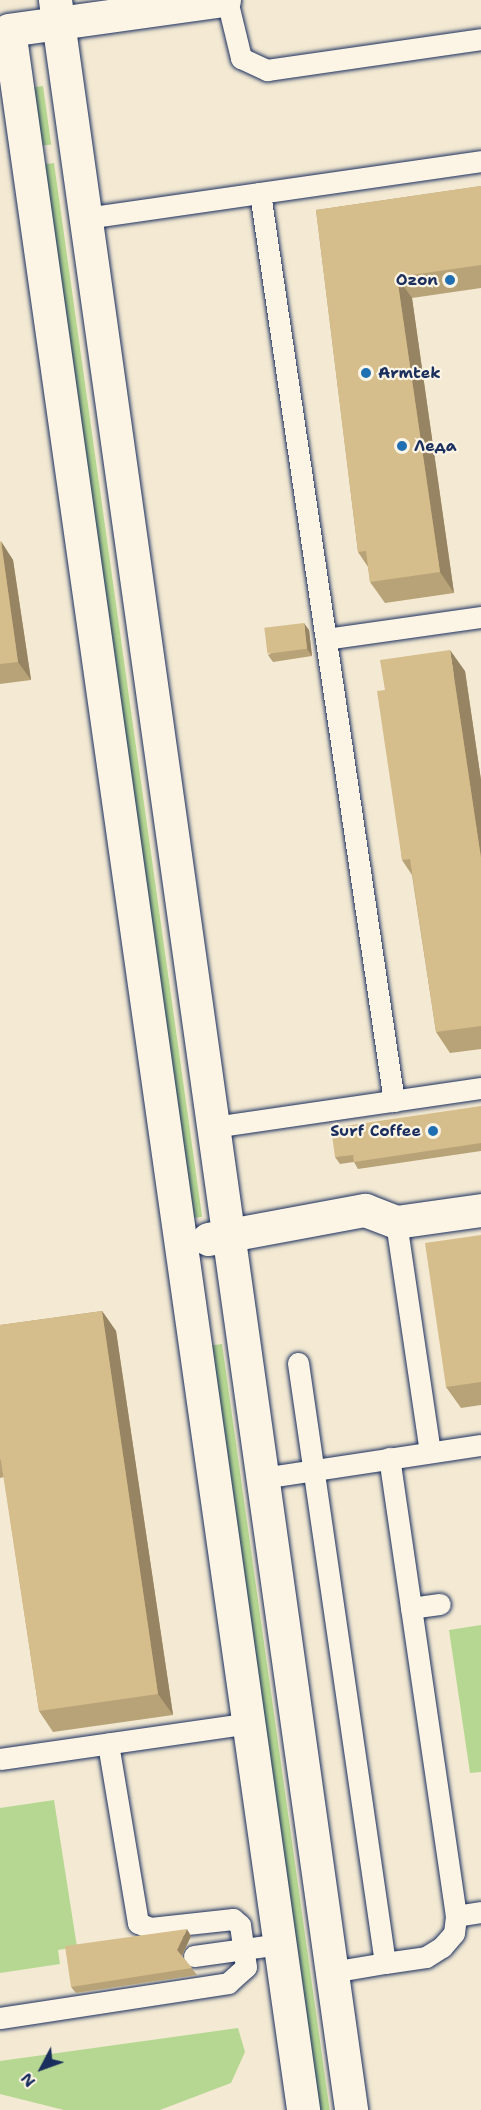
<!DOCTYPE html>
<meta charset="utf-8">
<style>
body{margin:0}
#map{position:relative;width:481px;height:2110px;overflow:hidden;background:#f4ead3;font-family:"Shantell Sans",sans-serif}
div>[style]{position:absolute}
.green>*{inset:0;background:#b5d791;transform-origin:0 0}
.roads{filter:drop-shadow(0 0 2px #1b2f5e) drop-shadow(0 0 2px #1b2f5e)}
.lane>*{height:21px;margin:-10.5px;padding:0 10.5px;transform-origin:10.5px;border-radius:10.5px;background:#fcf5e5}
.street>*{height:33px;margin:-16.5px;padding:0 16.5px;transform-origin:16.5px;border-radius:16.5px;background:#fcf5e5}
.wall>*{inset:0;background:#b8a378}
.shaded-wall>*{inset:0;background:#968462}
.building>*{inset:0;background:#d6bd8c;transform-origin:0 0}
.dots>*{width:16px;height:16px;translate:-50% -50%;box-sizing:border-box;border:3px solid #fcf5e5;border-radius:50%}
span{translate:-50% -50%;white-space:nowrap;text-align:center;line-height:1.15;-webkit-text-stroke:4.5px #fcf5e5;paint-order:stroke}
.poi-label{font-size:16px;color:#1b2f5e;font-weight:700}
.right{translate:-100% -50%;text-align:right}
.left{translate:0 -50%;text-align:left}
.north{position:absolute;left:12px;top:2038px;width:60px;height:60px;-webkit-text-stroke:4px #fcf5e5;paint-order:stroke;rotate:229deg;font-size:16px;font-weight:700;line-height:24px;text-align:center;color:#1b2f5e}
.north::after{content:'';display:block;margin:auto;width:21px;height:27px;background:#1b2f5e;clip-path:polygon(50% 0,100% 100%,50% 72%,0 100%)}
</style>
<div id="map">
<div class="green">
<i style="left:43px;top:86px;width:59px;height:11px;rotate:82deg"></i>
<i style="left:54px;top:163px;width:1064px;height:11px;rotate:82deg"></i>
<i style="left:222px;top:1344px;width:774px;height:13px;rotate:82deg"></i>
<i style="clip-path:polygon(481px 1625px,481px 1772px,470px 1773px,449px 1630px)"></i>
<i style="clip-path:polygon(54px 1800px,77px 1947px,58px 1950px,60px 1964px,0 1973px,0 1808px)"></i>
<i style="clip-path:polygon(238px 2028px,245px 2052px,231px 2083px,160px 2110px,64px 2110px,0 2094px,0 2061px)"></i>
</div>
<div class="roads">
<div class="lane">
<i style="left:227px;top:0;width:60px;rotate:76.4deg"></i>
<i style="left:241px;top:58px;width:29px;rotate:25deg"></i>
<i style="left:267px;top:70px;width:216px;rotate:-8.2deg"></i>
<i style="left:260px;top:193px;width:918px;rotate:81.61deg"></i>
<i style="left:86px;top:218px;width:399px;rotate:-8.2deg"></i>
<i style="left:326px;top:639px;width:157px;rotate:-8.1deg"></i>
<i style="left:213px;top:1127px;width:271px;rotate:-8.3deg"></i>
<i style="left:396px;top:1222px;width:232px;rotate:81.6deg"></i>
<i style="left:298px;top:1363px;width:606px;rotate:81.75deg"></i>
<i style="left:385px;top:1963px;width:55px;rotate:170.5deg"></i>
<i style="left:262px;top:1478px;width:221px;rotate:-8.6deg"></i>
<i style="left:411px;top:1608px;width:29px;rotate:-8deg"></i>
<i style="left:0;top:1759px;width:252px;rotate:-8.2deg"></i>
<i style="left:456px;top:1916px;width:25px;rotate:-9deg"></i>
<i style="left:194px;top:1956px;width:86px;rotate:-8deg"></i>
<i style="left:385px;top:1963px;width:41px;rotate:-8.3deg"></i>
<i style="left:426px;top:1957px;width:19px;rotate:-32deg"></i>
<i style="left:442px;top:1947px;width:18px;rotate:-49deg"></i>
<i style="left:454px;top:1933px;width:17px;rotate:-83deg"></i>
<i style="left:456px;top:1916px;width:463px;rotate:-98.3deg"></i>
<i style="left:0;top:2018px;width:231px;rotate:-8.7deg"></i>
<i style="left:228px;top:1983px;width:24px;rotate:-42deg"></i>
<i style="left:246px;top:1967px;width:42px;rotate:-98.1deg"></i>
<i style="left:240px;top:1925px;width:9px;rotate:-139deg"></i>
<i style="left:233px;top:1919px;width:83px;rotate:173.8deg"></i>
<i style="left:150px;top:1928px;width:13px;rotate:-157deg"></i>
<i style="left:138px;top:1923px;width:182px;rotate:-99.5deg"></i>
</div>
<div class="street">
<i style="left:55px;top:0;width:2131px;rotate:82.01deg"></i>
<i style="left:224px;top:0;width:217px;rotate:172.1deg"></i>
<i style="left:9px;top:30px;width:2101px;rotate:81.95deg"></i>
<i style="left:208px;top:1239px;width:160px;rotate:-10.5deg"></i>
<i style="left:365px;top:1210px;width:33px;rotate:21deg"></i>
<i style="left:396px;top:1222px;width:86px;rotate:-8deg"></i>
</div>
</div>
<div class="wall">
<i style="clip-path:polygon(481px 186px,481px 288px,412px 298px,454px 593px,385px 603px,370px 582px,368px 567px,358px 552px,316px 210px)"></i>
<i style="clip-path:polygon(0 542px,13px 560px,31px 680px,0 684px)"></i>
<i style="clip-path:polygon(309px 630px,312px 656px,273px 662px,268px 655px)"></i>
<i style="clip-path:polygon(465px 671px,481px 780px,481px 1049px,450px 1053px,436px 1032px,412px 875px,402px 860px,385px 690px)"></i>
<i style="clip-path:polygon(481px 1106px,481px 1151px,358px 1169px,354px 1162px,340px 1164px,335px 1157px)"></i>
<i style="clip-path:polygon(481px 1235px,481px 1405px,461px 1408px,446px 1387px)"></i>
<i style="clip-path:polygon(102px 1311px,116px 1331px,173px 1715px,53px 1732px,39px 1711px,4px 1477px,0 1478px,0 1325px)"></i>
<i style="clip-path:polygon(191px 1936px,182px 1956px,197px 1975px,76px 1993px,71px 1987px)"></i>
</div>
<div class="shaded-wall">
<i style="clip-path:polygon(397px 277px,412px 298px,454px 593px,440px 572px)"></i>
<i style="clip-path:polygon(1px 541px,13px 560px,31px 680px,18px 662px)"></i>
<i style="clip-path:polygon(304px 623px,309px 630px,312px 656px,307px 649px)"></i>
<i style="clip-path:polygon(450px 650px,465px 671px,481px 780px,481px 858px)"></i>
<i style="clip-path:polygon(102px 1311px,116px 1331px,173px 1715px,158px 1694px)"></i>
<i style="clip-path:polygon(187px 1929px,191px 1936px,181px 1957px,177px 1950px)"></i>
</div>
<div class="building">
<i style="clip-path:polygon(481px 186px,481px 265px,397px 277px,440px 572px,370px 582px,366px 551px,358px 552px,316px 210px)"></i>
<i style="clip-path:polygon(1px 541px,18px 662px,0 664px,0 542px)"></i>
<i style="left:304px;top:623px;width:26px;height:40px;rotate:83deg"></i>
<i style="clip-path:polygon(450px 650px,481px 858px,481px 1026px,436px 1032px,410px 859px,402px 860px,377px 691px,385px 690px,380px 660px)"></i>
<i style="clip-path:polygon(481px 1106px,481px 1143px,354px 1162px,353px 1155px,335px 1157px,331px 1128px)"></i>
<i style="clip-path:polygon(481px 1235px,481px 1382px,446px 1387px,425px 1243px)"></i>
<i style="clip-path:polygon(102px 1311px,158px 1694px,39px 1711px,1px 1461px,0 1459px,0 1325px)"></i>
<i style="clip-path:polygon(187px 1929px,177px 1950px,192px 1968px,71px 1987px,65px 1946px)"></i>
</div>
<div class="dots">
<i style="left:450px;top:280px;background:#1f6fb2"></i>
<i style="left:366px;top:373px;background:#1f6fb2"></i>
<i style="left:402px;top:446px;background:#1f6fb2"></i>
<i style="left:433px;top:1131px;background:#1f6fb2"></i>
</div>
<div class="poi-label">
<span class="right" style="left:438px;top:280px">Ozon</span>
<span class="left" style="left:378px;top:373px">Armtek</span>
<span class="left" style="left:414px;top:446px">Леда</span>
<span class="right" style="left:421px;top:1131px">Surf Coffee</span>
</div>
<div class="north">N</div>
</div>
